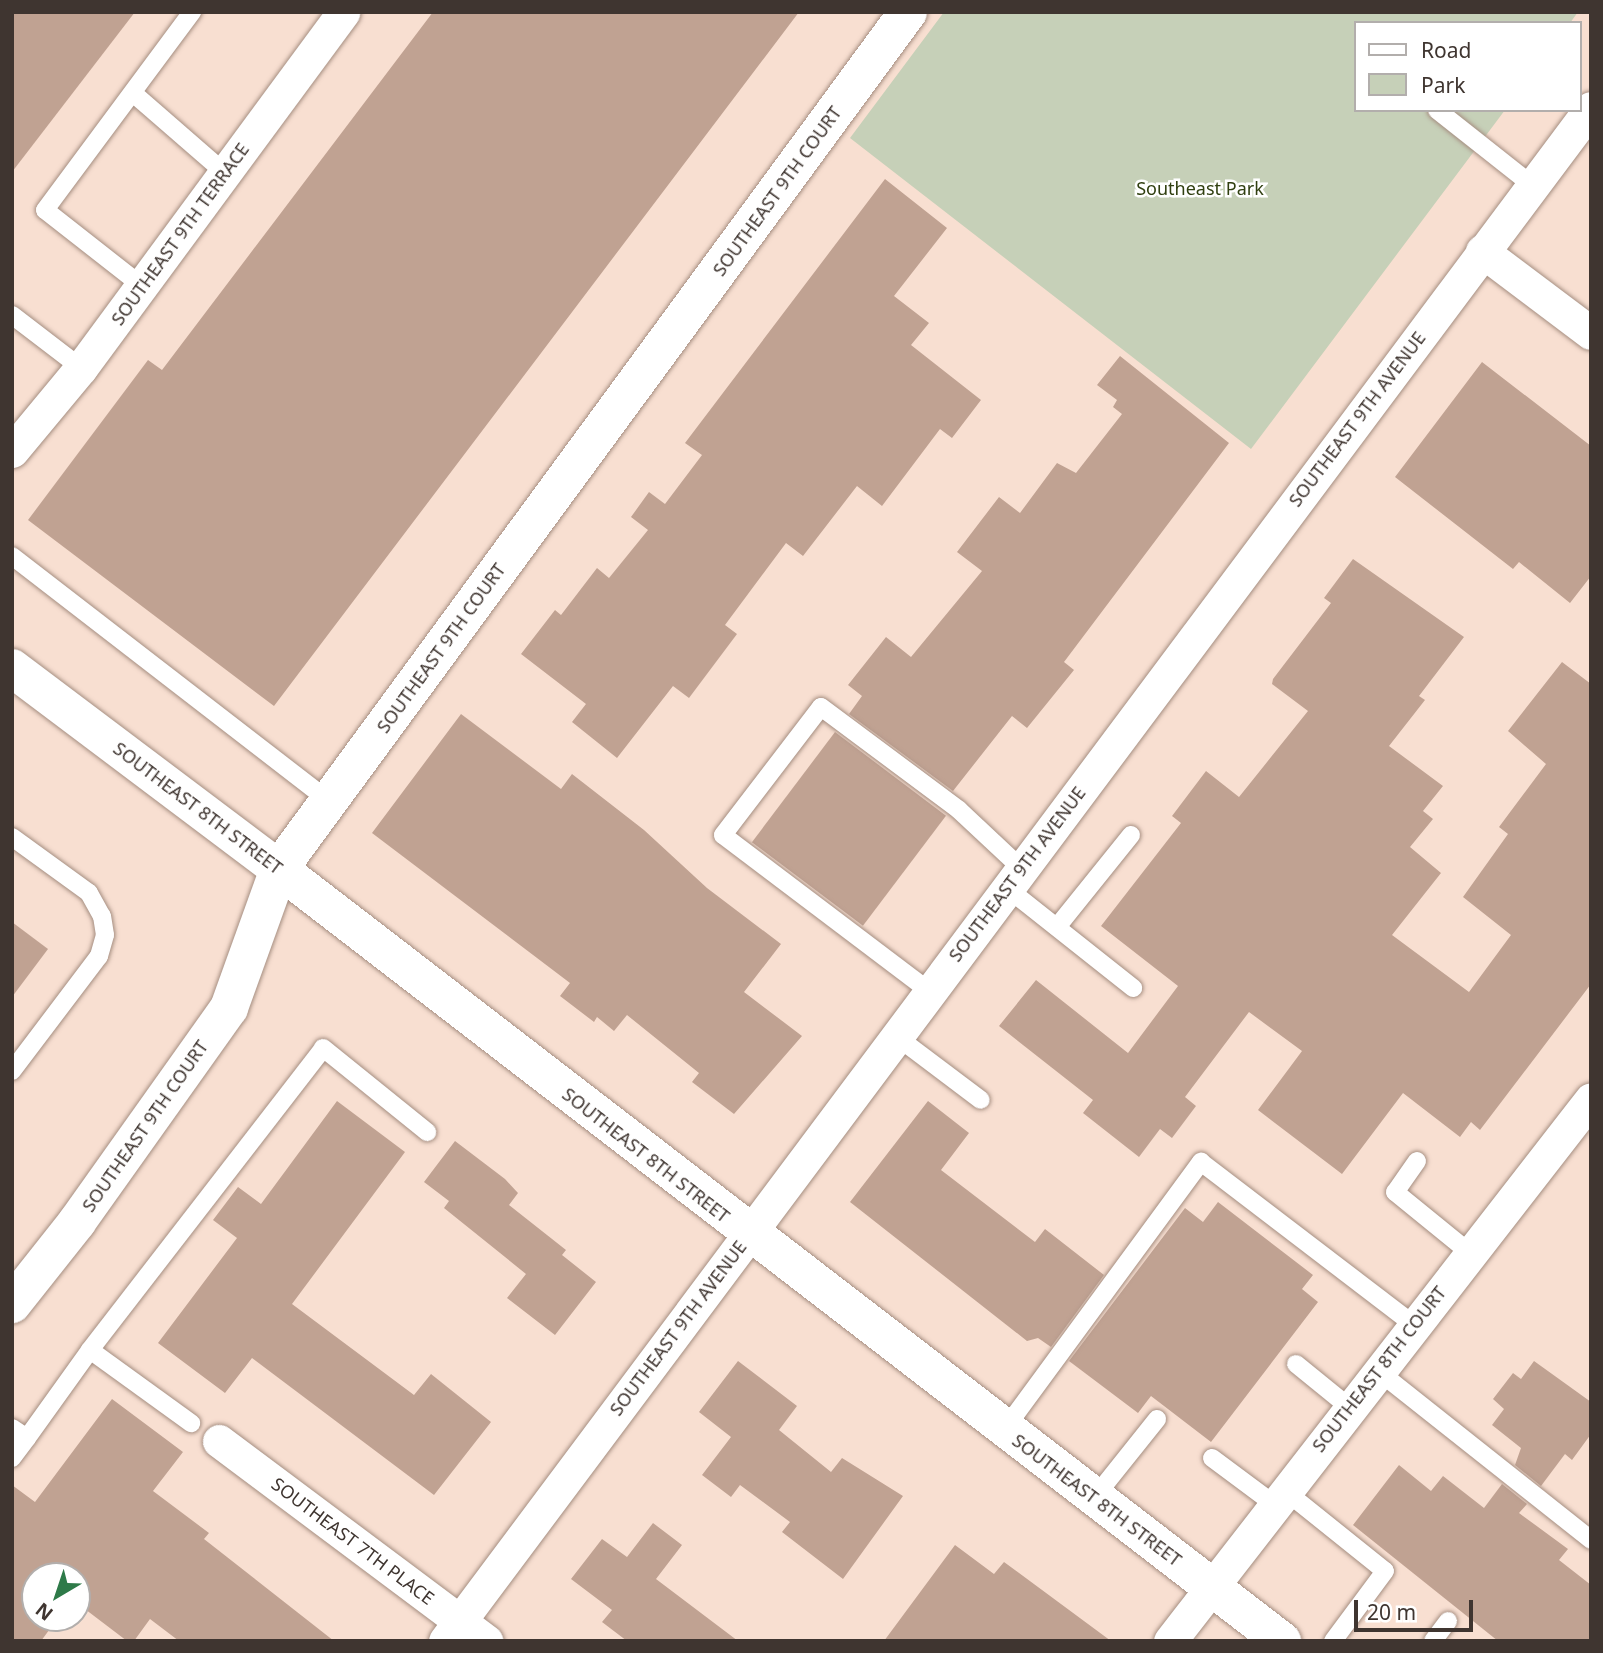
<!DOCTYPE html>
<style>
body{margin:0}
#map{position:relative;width:1603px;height:1653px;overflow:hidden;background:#f8dfd1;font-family:"Noto Sans",sans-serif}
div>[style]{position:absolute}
.green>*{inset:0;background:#c6d0b8}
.building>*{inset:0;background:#c0a292;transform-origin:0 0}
.roads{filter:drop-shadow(0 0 2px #a58e81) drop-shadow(0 0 2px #a58e81)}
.service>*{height:18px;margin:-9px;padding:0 9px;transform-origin:9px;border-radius:9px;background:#fff}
.minor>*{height:33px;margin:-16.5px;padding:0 16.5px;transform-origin:16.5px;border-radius:16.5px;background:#fff}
.tertiary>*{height:38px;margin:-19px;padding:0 19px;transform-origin:19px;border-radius:19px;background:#fff}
.primary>*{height:38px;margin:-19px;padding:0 19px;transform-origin:19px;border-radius:19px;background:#fff}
span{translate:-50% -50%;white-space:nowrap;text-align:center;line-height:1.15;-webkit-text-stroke:5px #fff;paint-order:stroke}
.park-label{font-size:18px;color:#303f10}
.street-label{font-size:18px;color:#3f3530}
.frame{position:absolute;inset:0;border:14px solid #3f3530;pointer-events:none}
.legend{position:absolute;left:1354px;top:21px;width:228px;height:91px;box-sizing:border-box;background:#fff;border:2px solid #b2aeac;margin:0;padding:9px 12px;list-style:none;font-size:21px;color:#3f3530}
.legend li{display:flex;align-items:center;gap:14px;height:35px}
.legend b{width:35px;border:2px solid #b2aeac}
.north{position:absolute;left:21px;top:1562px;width:70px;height:70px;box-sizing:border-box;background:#fff;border:2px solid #b2aeac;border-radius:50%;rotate:219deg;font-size:19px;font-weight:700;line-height:28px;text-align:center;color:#3f3530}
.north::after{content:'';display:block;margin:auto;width:24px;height:32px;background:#2e7a49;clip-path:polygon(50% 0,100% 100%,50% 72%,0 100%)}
.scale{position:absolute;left:1354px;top:1600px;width:119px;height:32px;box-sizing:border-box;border:4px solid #3f3530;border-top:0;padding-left:9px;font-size:21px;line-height:24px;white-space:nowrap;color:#3f3530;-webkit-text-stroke:5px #fff;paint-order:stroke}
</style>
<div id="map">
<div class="green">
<i style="clip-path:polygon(944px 12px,1578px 12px,1570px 23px,1356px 23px,1356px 110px,1505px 110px,1251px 449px,850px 138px)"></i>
</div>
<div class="building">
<i style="clip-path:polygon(12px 12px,135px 12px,12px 172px)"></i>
<i style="clip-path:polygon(433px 12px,799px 12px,274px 706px,28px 520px,148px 360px,162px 370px)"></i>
<i style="clip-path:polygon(885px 179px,947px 228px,894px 296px,929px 323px,911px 345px,981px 400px,952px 438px,940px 429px,882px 506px,857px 486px,803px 556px,786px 543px,725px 625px,737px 634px,689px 698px,673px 686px,617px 758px,572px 722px,586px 704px,521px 654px,555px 610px,561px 615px,597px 568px,609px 578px,648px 530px,631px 517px,649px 492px,665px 504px,702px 455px,685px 443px)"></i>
<i style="clip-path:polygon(1120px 356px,1229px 443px,1064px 662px,1074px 670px,1027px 728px,1012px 716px,953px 791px,849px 714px,862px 696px,848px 685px,886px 637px,911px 657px,982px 571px,957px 552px,999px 497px,1020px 513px,1057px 463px,1076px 473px,1122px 414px,1113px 407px,1117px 400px,1097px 385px)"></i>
<i style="clip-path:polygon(1482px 362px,1591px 446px,1591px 576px,1570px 603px,1519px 562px,1513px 569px,1395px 477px)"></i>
<i style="clip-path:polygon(1353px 559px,1464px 637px,1419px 696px,1425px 700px,1389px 746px,1443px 786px,1423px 811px,1433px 819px,1410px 847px,1441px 873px,1392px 935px,1469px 992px,1511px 935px,1463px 897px,1508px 834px,1499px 827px,1546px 764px,1508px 731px,1562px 662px,1591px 684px,1591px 984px,1480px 1130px,1471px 1122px,1460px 1137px,1403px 1093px,1342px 1174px,1258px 1110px,1302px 1051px,1249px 1012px,1185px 1097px,1196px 1106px,1172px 1138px,1160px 1129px,1139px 1157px,1083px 1113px,1093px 1100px,999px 1026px,1036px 980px,1128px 1053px,1178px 986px,1101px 926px,1181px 823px,1172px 816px,1206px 771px,1239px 797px,1308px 711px,1272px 684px,1273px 679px,1331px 603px,1324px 598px)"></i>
<i style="clip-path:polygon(461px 714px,561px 789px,572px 774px,644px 830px,707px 888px,781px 944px,744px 992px,802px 1036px,734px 1114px,692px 1082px,699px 1073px,627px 1015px,614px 1031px,597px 1017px,594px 1022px,560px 996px,570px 983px,372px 833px)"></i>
<i style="left:835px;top:732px;width:139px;height:138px;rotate:37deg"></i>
<i style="clip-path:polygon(12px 922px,48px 949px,12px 997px)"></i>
<i style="clip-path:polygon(337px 1101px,405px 1152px,292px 1304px,414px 1395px,431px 1374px,491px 1422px,434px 1495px,252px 1358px,225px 1393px,158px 1343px,237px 1238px,213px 1220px,238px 1187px,261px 1204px)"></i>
<i style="clip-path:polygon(928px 1101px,969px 1133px,941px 1170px,1035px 1242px,1045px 1229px,1104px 1275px,1051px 1347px,1038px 1338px,1027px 1341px,850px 1202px)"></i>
<i style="clip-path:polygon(455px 1141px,505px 1179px,518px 1193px,509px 1205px,566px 1250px,562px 1255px,596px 1282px,555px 1335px,507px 1298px,526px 1274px,444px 1208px,449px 1201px,424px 1182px)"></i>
<i style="clip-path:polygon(1218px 1202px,1313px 1275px,1302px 1289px,1318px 1302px,1211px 1442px,1151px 1396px,1138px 1413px,1069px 1361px,1185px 1208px,1203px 1222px)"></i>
<i style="clip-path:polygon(738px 1361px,797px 1406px,779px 1430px,831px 1472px,842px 1458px,903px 1496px,843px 1579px,782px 1532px,790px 1522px,740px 1485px,731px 1497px,702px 1475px,731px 1437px,699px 1412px)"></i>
<i style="clip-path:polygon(1534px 1361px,1591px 1402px,1591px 1434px,1572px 1460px,1565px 1454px,1541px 1486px,1515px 1465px,1521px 1448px,1492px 1425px,1504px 1409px,1493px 1399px,1513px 1373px,1521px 1379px)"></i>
<i style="clip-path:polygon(112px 1399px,183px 1452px,153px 1491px,209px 1533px,204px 1539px,334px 1641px,179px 1641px,150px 1619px,134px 1641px,127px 1641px,77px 1603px,77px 1576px,35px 1576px,35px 1618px,58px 1618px,41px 1641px,12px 1641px,12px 1485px,35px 1502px)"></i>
<i style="clip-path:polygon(1399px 1465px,1431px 1491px,1443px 1476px,1484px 1508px,1502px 1484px,1527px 1504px,1519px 1513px,1568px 1549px,1559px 1560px,1591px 1585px,1591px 1641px,1498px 1641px,1353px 1525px)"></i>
<i style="clip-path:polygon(653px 1523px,682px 1545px,656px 1579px,738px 1641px,627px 1641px,602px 1622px,612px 1610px,571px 1579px,602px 1539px,627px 1557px)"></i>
<i style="clip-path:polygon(955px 1545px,994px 1574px,1004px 1562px,1111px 1641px,884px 1641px)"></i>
</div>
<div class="roads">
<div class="service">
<i style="left:133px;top:93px;width:122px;rotate:41deg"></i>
<i style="left:1437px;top:110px;width:121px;rotate:38.3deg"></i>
<i style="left:142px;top:286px;width:123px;rotate:-141.9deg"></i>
<i style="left:45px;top:210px;width:247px;rotate:-53.4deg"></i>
<i style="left:12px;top:315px;width:87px;rotate:37.5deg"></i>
<i style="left:12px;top:556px;width:401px;rotate:37.7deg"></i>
<i style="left:12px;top:837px;width:95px;rotate:36deg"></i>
<i style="left:89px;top:893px;width:26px;rotate:61deg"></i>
<i style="left:102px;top:916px;width:19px;rotate:81deg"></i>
<i style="left:105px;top:935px;width:22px;rotate:106deg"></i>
<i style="left:99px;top:956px;width:144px;rotate:127.1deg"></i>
<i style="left:1007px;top:888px;width:161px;rotate:38.4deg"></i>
<i style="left:1057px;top:927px;width:118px;rotate:-51.2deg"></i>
<i style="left:929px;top:991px;width:258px;rotate:-142.9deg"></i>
<i style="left:723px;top:835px;width:161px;rotate:-52.6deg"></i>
<i style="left:821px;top:707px;width:172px;rotate:36.7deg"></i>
<i style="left:959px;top:810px;width:85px;rotate:43.1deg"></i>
<i style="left:896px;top:1036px;width:106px;rotate:37deg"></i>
<i style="left:1417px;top:1161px;width:38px;rotate:125deg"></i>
<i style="left:1395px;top:1192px;width:97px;rotate:39.1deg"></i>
<i style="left:90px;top:1350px;width:381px;rotate:-52.3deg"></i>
<i style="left:323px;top:1048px;width:134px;rotate:38.9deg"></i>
<i style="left:1296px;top:1364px;width:68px;rotate:39.1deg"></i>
<i style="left:1378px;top:1371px;width:272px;rotate:38.4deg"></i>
<i style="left:12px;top:1428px;width:18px;rotate:34deg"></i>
<i style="left:27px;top:1438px;width:25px;rotate:127deg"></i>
<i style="left:1004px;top:1430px;width:333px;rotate:-53.7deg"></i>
<i style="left:1201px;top:1162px;width:268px;rotate:37.4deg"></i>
<i style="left:27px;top:1438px;width:108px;rotate:-54.4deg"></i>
<i style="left:90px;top:1350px;width:125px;rotate:35.9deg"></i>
<i style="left:1212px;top:1458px;width:77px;rotate:36.6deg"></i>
<i style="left:1284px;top:1490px;width:129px;rotate:38.7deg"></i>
<i style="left:1385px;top:1571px;width:87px;rotate:126.6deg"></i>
<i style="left:1094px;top:1498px;width:101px;rotate:-51.4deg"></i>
<i style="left:1433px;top:1641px;width:25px;rotate:-53deg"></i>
</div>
<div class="minor">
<i style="left:1482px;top:251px;width:136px;rotate:37deg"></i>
<i style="left:12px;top:451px;width:108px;rotate:-50.3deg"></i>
<i style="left:81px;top:368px;width:442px;rotate:-53.6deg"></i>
<i style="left:219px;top:1441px;width:334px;rotate:36.8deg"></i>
<i style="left:445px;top:1641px;width:1914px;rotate:-53.22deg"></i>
<i style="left:1170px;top:1641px;width:686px;rotate:-52.16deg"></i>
</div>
<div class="tertiary">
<i style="left:12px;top:668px;width:334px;rotate:37deg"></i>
<i style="left:279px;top:869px;width:148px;rotate:109.8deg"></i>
<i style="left:229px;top:1008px;width:262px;rotate:125.4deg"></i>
<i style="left:77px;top:1222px;width:105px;rotate:128.4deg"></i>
</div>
<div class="primary">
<i style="left:908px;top:12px;width:1063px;rotate:126.28deg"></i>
<i style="left:279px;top:869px;width:1266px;rotate:37.59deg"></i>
</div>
</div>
<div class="park-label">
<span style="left:1200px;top:188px">Southeast Park</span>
</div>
<div class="street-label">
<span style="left:777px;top:191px;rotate:-54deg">SOUTHEAST 9TH COURT</span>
<span style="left:180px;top:234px;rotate:-54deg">SOUTHEAST 9TH TERRACE</span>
<span style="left:1357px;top:419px;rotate:-53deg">SOUTHEAST 9TH AVENUE</span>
<span style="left:441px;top:648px;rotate:-54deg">SOUTHEAST 9TH COURT</span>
<span style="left:198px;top:808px;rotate:37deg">SOUTHEAST 8TH STREET</span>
<span style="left:1017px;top:874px;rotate:-53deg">SOUTHEAST 9TH AVENUE</span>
<span style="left:145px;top:1126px;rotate:-55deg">SOUTHEAST 9TH COURT</span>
<span style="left:646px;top:1155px;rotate:38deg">SOUTHEAST 8TH STREET</span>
<span style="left:678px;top:1328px;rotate:-53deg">SOUTHEAST 9TH AVENUE</span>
<span style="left:1379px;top:1369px;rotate:-52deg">SOUTHEAST 8TH COURT</span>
<span style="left:1097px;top:1500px;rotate:37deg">SOUTHEAST 8TH STREET</span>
<span style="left:353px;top:1541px;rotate:37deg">SOUTHEAST 7TH PLACE</span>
</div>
<div class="frame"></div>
<ul class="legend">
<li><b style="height:9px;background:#fff"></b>Road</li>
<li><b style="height:19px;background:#c6d0b8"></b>Park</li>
</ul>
<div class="north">N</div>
<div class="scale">20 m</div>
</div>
